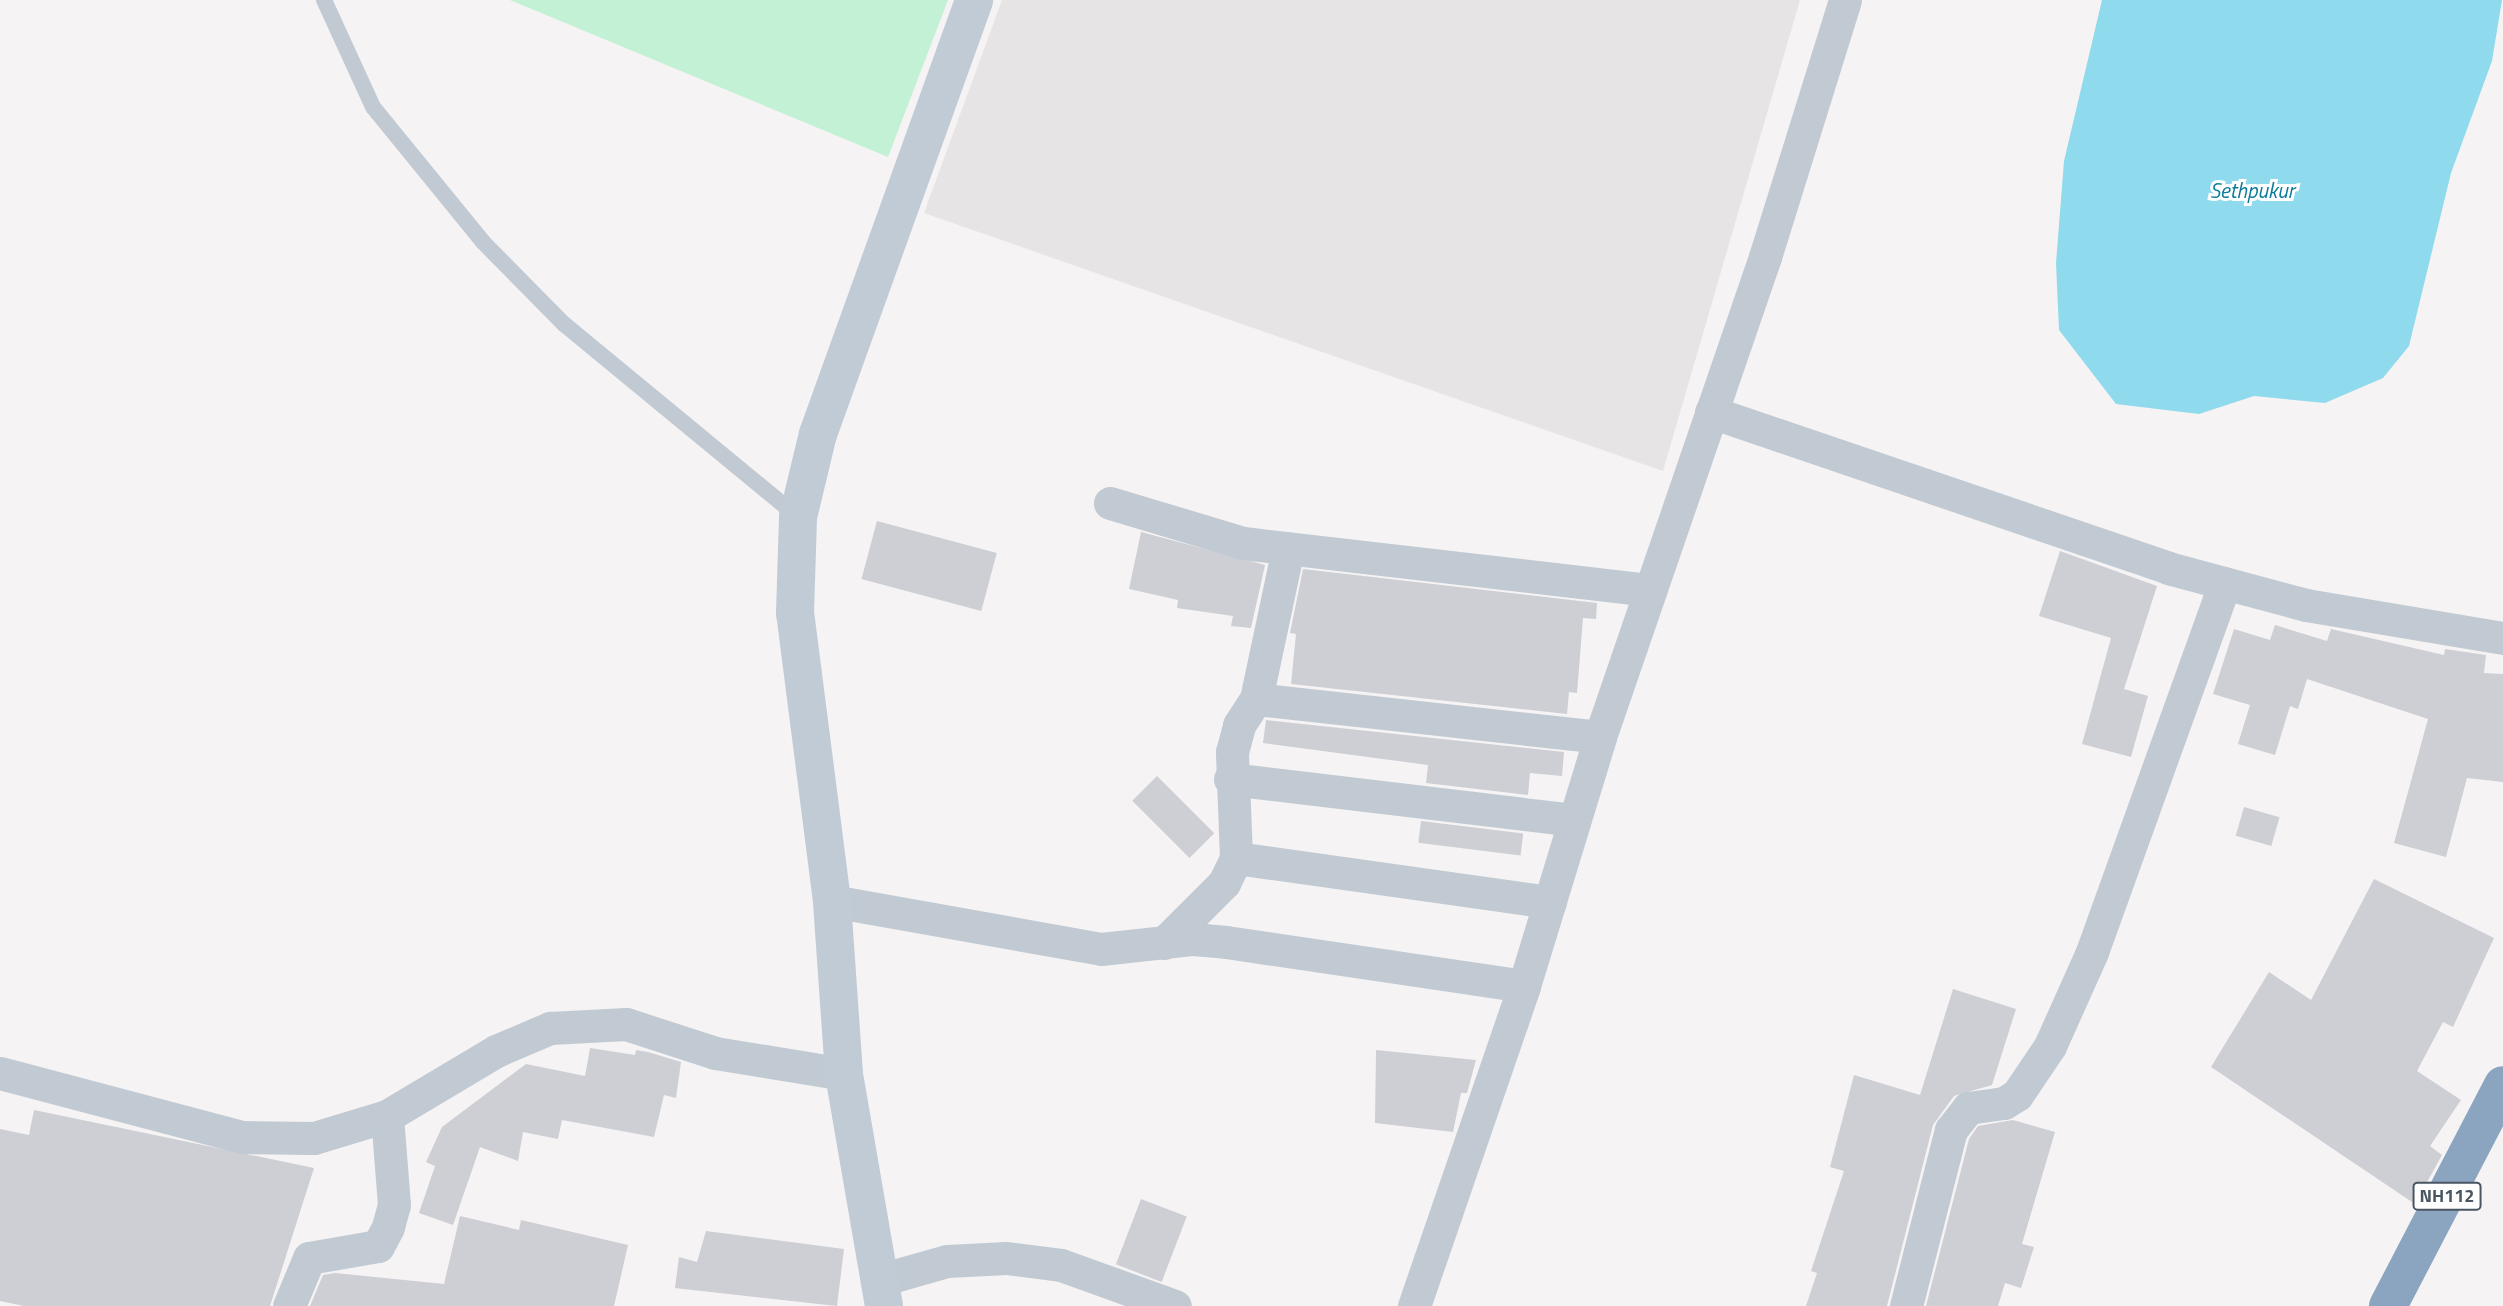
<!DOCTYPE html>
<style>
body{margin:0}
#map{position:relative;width:2503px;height:1306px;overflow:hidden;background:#f5f3f3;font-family:"Titillium Web",sans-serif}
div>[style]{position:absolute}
.education>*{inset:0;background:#e6e4e5}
.green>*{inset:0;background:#c3f1d5}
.water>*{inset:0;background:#90daee}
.building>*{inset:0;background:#cdcfd5;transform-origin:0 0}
.lane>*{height:16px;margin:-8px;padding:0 8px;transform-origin:8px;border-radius:8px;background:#c1cad2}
.street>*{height:33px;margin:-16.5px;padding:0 16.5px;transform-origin:16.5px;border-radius:16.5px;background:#c1cad2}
.secondary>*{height:38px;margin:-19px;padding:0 19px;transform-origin:19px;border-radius:19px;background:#c1cbd6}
.highway>*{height:38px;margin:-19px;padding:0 19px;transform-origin:19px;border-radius:19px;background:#8ba5c1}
span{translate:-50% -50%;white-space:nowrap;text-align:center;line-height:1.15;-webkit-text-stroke:6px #fff;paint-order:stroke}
.shield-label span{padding:2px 5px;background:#fff;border:2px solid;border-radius:5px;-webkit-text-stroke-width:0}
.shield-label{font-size:18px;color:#4a5661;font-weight:700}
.water-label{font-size:21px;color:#0c7c9b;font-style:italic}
</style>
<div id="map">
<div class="education">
<i style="clip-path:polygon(1002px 0,1800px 0,1663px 471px,924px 213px)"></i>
</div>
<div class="green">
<i style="clip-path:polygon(510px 0,948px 0,888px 157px)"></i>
</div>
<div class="water">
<i style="clip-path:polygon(2102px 0,2502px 0,2492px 61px,2451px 173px,2409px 346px,2383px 378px,2325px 403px,2254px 396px,2199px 414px,2116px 404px,2059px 330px,2056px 263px,2064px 161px)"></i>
</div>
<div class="building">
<i style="left:877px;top:521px;width:124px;height:60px;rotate:15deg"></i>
<i style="clip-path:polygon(1141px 532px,1265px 565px,1251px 628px,1231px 626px,1233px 616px,1177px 608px,1178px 600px,1129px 589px)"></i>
<i style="clip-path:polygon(2060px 551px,2157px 586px,2124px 689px,2148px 696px,2131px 757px,2082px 744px,2111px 638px,2039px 616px)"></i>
<i style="clip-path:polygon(1303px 569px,1597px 603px,1596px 619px,1583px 618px,1577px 693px,1569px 692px,1567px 714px,1291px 684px,1296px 634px,1290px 633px)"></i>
<i style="clip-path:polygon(2275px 625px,2327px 641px,2331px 629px,2444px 655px,2445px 649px,2486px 655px,2484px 673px,2503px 674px,2503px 782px,2467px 778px,2446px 857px,2394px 843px,2428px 719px,2307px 679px,2298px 709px,2290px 706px,2275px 755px,2238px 744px,2250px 705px,2213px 694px,2234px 629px,2270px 640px)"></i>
<i style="clip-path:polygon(1266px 720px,1564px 752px,1562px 776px,1530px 773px,1528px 795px,1426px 783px,1428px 765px,1263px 743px)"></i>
<i style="left:1157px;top:776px;width:81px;height:35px;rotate:45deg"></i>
<i style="left:2244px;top:807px;width:37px;height:30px;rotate:16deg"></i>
<i style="left:1421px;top:821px;width:103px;height:22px;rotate:7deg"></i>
<i style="clip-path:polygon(2374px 879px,2494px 938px,2453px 1027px,2443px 1022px,2417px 1071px,2461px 1100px,2430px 1146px,2442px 1155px,2415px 1204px,2211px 1067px,2269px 972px,2311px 1000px)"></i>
<i style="clip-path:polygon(1953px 989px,2016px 1009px,1992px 1085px,1954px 1096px,1933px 1125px,1887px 1306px,1806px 1306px,1817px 1273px,1811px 1271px,1844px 1171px,1830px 1167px,1854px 1075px,1920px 1095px)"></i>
<i style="clip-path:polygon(590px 1048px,635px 1055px,636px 1050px,648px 1052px,681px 1062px,676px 1098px,664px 1095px,654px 1137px,562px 1120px,558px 1139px,523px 1132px,518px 1161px,480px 1147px,453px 1225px,419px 1213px,435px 1166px,426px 1162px,442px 1127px,526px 1064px,585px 1076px)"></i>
<i style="clip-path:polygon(1376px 1050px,1476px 1060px,1467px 1093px,1461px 1093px,1453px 1132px,1375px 1123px)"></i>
<i style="clip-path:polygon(34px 1110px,314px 1168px,270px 1306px,24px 1306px,0 1301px,0 1129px,29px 1135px)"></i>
<i style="clip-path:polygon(2013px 1120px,2055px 1132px,2022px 1244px,2034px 1247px,2021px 1288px,2005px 1283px,1998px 1306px,1926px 1306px,1969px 1139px,1978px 1126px)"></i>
<i style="left:1141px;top:1199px;width:49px;height:70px;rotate:21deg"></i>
<i style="clip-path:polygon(460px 1216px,519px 1230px,521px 1220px,628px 1245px,614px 1306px,310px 1306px,323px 1275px,335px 1273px,444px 1284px)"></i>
<i style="clip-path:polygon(706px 1231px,844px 1249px,837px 1306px,675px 1288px,679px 1257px,697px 1262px)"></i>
</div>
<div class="lane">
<i style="left:324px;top:0;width:118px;rotate:65.4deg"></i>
<i style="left:373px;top:107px;width:174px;rotate:50.8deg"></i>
<i style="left:483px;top:242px;width:115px;rotate:45.4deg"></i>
<i style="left:564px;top:324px;width:301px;rotate:39.5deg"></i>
</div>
<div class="street">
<i style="left:1711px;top:412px;width:483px;rotate:18.8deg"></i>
<i style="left:2168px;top:568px;width:143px;rotate:15deg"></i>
<i style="left:2306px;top:605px;width:200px;rotate:9.5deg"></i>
<i style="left:1110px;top:503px;width:139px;rotate:16.7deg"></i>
<i style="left:1243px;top:543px;width:410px;rotate:6.6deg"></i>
<i style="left:1256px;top:699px;width:346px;rotate:6.3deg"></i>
<i style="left:1230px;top:779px;width:346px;rotate:6.8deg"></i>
<i style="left:1236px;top:858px;width:317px;rotate:8deg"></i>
<i style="left:832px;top:901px;width:273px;rotate:10.1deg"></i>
<i style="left:1101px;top:949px;width:93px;rotate:-6.2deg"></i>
<i style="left:1193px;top:939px;width:33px;rotate:5deg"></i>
<i style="left:1226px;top:942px;width:301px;rotate:8.4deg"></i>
<i style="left:1164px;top:943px;width:85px;rotate:-45deg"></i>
<i style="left:1224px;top:883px;width:28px;rotate:-64deg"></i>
<i style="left:1236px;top:858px;width:106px;rotate:-92.2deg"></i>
<i style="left:1232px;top:752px;width:28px;rotate:-75deg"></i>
<i style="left:1239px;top:725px;width:31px;rotate:-57deg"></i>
<i style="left:1256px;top:699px;width:154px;rotate:-78deg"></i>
<i style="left:0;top:1073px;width:250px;rotate:14.8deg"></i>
<i style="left:242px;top:1137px;width:72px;rotate:0.8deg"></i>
<i style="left:314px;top:1138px;width:76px;rotate:-16.8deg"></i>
<i style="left:387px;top:1116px;width:127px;rotate:-30.8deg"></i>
<i style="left:496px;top:1051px;width:59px;rotate:-23.1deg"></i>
<i style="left:550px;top:1028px;width:76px;rotate:-3deg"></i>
<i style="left:626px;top:1024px;width:94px;rotate:18deg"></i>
<i style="left:715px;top:1053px;width:131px;rotate:9.2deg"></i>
<i style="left:880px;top:1280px;width:70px;rotate:-15.8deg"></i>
<i style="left:947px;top:1261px;width:59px;rotate:-2.9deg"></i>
<i style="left:1006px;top:1258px;width:55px;rotate:7.3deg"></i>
<i style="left:1061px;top:1265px;width:121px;rotate:19.8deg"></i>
<i style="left:289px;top:1306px;width:52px;rotate:-67.4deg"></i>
<i style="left:309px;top:1258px;width:70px;rotate:-9.9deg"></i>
<i style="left:378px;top:1246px;width:21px;rotate:-62deg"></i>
<i style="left:388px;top:1227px;width:23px;rotate:-75deg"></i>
<i style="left:394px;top:1205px;width:89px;rotate:-94.5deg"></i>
<i style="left:1414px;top:1306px;width:338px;rotate:-71deg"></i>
<i style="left:1524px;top:986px;width:260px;rotate:-73deg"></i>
<i style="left:1600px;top:737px;width:508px;rotate:-71.03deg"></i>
<i style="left:1765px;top:257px;width:269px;rotate:-72.7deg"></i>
<i style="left:1906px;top:1306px;width:182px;rotate:-75.7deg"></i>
<i style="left:1951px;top:1130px;width:28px;rotate:-52deg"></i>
<i style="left:1968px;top:1108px;width:36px;rotate:-8deg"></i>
<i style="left:2004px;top:1103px;width:15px;rotate:-32deg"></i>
<i style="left:2017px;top:1095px;width:59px;rotate:-56deg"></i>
<i style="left:2050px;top:1046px;width:103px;rotate:-65.9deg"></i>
<i style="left:2092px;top:952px;width:392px;rotate:-70.2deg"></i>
</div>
<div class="secondary">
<i style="left:884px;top:1306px;width:235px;rotate:-99.8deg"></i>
<i style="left:844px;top:1074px;width:173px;rotate:-94deg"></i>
<i style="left:832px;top:901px;width:290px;rotate:-97.3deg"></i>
<i style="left:795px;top:613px;width:96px;rotate:-88.2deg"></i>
<i style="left:798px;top:517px;width:85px;rotate:-76.5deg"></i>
<i style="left:818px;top:434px;width:461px;rotate:-70.2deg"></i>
</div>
<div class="highway">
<i style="left:2388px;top:1306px;width:249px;rotate:-62.5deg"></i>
</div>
<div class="shield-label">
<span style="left:2447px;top:1196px">NH112</span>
</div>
<div class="water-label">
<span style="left:2252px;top:190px">Sethpukur</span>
</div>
</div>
